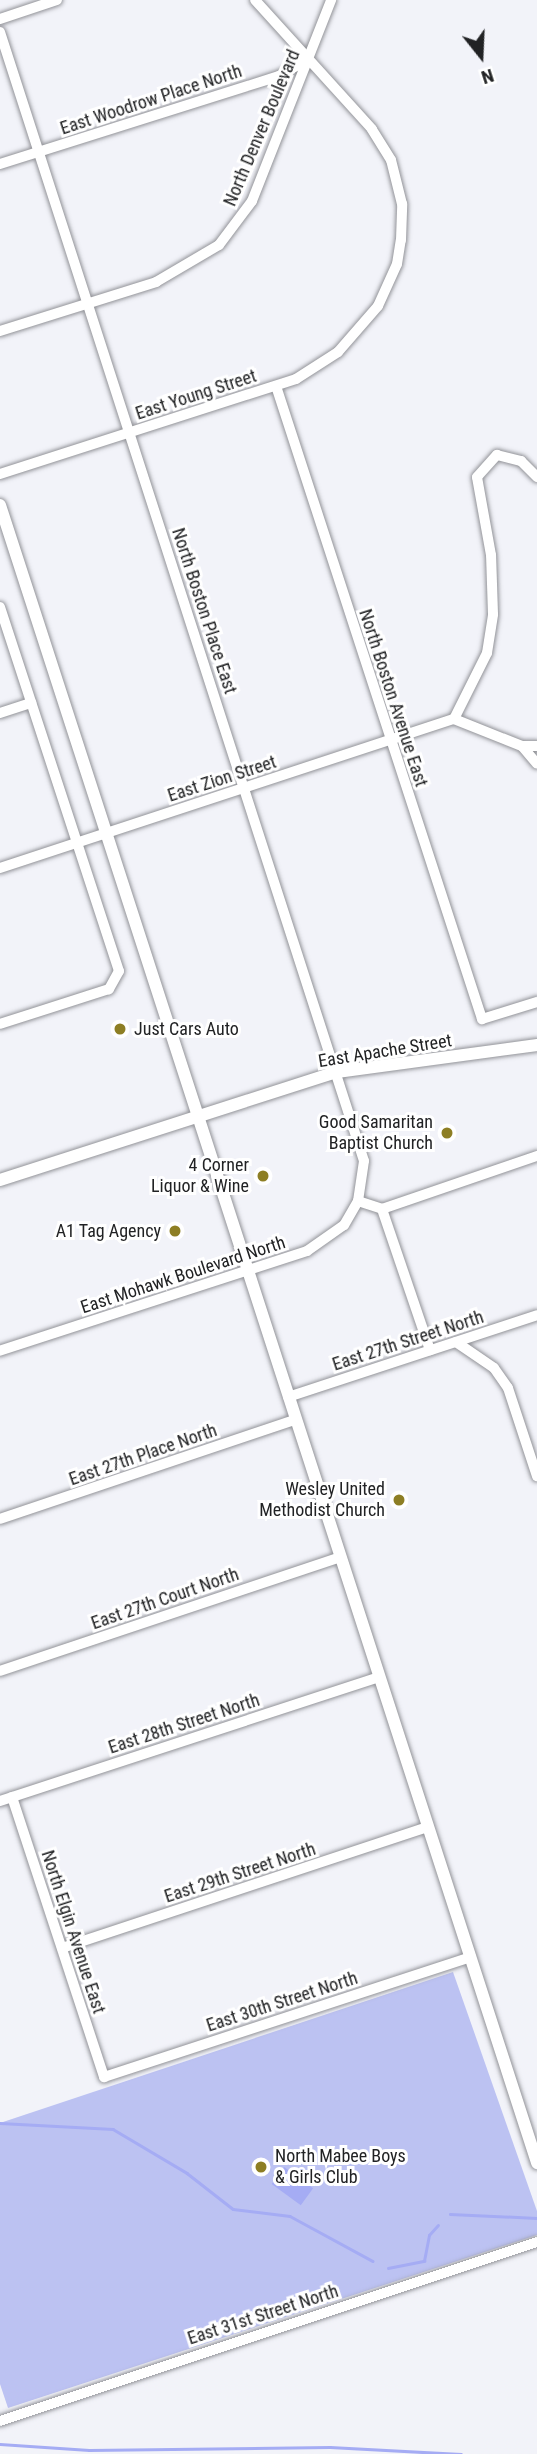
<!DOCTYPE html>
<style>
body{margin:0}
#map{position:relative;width:537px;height:2454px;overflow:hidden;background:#f2f3f9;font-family:"Roboto Condensed",sans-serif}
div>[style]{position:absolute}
.green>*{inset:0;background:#bcc2f2}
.water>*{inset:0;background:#a5acf4;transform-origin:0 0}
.stream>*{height:2.5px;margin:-1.25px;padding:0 1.25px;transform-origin:1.25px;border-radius:1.25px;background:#a5acf4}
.roads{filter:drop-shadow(0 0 2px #929398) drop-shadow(0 0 2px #929398)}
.minor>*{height:10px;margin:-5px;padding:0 5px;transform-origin:5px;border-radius:5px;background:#fff}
.major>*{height:12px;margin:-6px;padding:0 6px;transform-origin:6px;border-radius:6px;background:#fff}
.dots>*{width:19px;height:19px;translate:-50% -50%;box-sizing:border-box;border:4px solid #fff;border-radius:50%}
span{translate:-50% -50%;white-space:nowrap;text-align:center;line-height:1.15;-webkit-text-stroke:6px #fff;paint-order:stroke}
.street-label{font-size:18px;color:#212224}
.poi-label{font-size:18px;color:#212224}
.left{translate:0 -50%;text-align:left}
.right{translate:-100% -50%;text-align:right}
.north{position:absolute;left:446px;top:21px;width:70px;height:70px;-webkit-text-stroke:5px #fff;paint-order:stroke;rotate:162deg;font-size:19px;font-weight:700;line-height:28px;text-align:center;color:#212224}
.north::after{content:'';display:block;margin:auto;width:24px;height:32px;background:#212224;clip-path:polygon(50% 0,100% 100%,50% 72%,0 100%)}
</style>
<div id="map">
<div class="green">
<i style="clip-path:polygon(453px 1972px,537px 2211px,537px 2235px,8px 2408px,0 2384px,0 2123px)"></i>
</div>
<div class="water">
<i style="left:284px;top:2167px;width:36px;height:21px;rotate:36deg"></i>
</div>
<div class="stream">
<i style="left:0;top:2123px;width:113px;rotate:3deg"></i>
<i style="left:113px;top:2129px;width:86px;rotate:30.7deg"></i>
<i style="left:187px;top:2173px;width:58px;rotate:38deg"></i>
<i style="left:233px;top:2209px;width:57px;rotate:7deg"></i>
<i style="left:290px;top:2216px;width:94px;rotate:28.5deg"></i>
<i style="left:450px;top:2214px;width:87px;rotate:2.6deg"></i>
<i style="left:388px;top:2268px;width:37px;rotate:-11deg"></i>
<i style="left:424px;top:2261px;width:26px;rotate:-79deg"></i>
<i style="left:429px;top:2235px;width:13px;rotate:-48deg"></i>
<i style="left:0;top:2444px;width:89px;rotate:3.9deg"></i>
<i style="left:89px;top:2450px;width:241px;rotate:-0.7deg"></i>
<i style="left:330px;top:2447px;width:131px;rotate:3.1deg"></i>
</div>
<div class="roads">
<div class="minor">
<i style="left:0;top:19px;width:60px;rotate:-18.4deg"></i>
<i style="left:0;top:32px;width:1186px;rotate:72.13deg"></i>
<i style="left:364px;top:1161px;width:40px;rotate:98.5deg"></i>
<i style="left:358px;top:1201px;width:28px;rotate:120deg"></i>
<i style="left:344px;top:1225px;width:45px;rotate:144.9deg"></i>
<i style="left:307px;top:1251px;width:323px;rotate:162deg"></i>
<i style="left:0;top:164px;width:293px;rotate:-17.5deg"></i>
<i style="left:279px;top:76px;width:34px;rotate:-30deg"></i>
<i style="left:0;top:331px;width:164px;rotate:-17.4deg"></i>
<i style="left:156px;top:282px;width:73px;rotate:-30.4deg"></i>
<i style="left:219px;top:245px;width:55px;rotate:-53.1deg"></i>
<i style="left:252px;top:201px;width:216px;rotate:-68.5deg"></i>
<i style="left:276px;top:386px;width:666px;rotate:71.97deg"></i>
<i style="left:482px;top:1019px;width:58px;rotate:-17.2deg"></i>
<i style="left:0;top:474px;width:311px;rotate:-17.8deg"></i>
<i style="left:296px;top:379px;width:50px;rotate:-32.7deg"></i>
<i style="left:338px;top:352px;width:61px;rotate:-49deg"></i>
<i style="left:378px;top:306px;width:46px;rotate:-65.7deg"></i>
<i style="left:397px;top:264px;width:24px;rotate:-81deg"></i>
<i style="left:401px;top:240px;width:36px;rotate:-88deg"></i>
<i style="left:402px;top:204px;width:45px;rotate:-104deg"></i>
<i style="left:391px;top:160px;width:36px;rotate:-122deg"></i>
<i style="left:372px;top:129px;width:174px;rotate:-132.2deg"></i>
<i style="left:0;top:607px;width:383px;rotate:71.9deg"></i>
<i style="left:119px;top:971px;width:21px;rotate:119deg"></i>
<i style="left:109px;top:989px;width:114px;rotate:162.2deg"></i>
<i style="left:0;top:713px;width:33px;rotate:-18deg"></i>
<i style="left:454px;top:719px;width:74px;rotate:-63.4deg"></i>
<i style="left:487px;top:653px;width:39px;rotate:-81deg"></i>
<i style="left:493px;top:614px;width:59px;rotate:-91.9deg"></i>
<i style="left:491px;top:555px;width:79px;rotate:-100.2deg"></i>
<i style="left:477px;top:477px;width:30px;rotate:-48deg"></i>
<i style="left:497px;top:455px;width:25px;rotate:14deg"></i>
<i style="left:521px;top:461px;width:23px;rotate:45deg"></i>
<i style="left:454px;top:719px;width:73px;rotate:21.7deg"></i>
<i style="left:522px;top:746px;width:23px;rotate:50deg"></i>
<i style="left:522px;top:746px;width:15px"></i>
<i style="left:0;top:868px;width:478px;rotate:-18.2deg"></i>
<i style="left:358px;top:1201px;width:25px;rotate:18deg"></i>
<i style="left:382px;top:1209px;width:164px;rotate:-18.9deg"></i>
<i style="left:382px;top:1209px;width:149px;rotate:71.2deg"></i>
<i style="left:456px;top:1342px;width:46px;rotate:34.4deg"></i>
<i style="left:494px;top:1368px;width:24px;rotate:55deg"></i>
<i style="left:508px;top:1388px;width:93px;rotate:71.8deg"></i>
<i style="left:288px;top:1397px;width:262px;rotate:-18.2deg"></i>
<i style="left:0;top:1519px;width:311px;rotate:-18.6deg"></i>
<i style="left:0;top:1671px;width:359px;rotate:-18.5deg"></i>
<i style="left:12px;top:1797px;width:295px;rotate:71.8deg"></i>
<i style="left:104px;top:2077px;width:386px;rotate:-18.1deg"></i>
<i style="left:0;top:1801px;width:399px;rotate:-18.1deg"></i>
<i style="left:62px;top:1948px;width:385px;rotate:-18.3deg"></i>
<i style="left:0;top:2421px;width:566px;rotate:-18.43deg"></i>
</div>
<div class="major">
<i style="left:0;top:505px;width:1743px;rotate:72.05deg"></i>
<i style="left:0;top:1180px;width:354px;rotate:-17.8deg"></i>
<i style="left:337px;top:1072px;width:202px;rotate:-7.7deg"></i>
</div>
</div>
<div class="dots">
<i style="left:120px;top:1029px;background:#8d7e24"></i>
<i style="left:447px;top:1133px;background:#8d7e24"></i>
<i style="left:263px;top:1176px;background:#8d7e24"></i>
<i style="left:175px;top:1231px;background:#8d7e24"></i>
<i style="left:399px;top:1500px;background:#8d7e24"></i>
<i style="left:261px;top:2167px;background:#8d7e24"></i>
</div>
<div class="street-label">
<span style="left:151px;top:100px;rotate:-18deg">East Woodrow Place North</span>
<span style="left:262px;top:128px;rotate:-67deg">North Denver Boulevard</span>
<span style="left:196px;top:395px;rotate:-18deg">East Young Street</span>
<span style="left:204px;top:611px;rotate:72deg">North Boston Place East</span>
<span style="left:393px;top:698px;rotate:72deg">North Boston Avenue East</span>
<span style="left:222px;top:779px;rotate:-18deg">East Zion Street</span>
<span style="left:385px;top:1051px;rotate:-9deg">East Apache Street</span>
<span style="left:183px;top:1275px;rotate:-18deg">East Mohawk Boulevard North</span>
<span style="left:408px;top:1341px;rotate:-18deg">East 27th Street North</span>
<span style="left:143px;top:1455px;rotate:-19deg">East 27th Place North</span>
<span style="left:165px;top:1599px;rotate:-19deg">East 27th Court North</span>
<span style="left:184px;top:1724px;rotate:-18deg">East 28th Street North</span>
<span style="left:240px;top:1873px;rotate:-18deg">East 29th Street North</span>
<span style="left:73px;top:1932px;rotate:72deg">North Elgin Avenue East</span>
<span style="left:282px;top:2002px;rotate:-18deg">East 30th Street North</span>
<span style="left:263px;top:2315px;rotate:-18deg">East 31st Street North</span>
</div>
<div class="poi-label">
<span class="left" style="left:134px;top:1029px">Just Cars Auto</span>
<span class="right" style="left:433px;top:1133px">Good Samaritan<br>Baptist Church</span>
<span class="right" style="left:249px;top:1176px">4 Corner<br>Liquor &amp; Wine</span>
<span class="right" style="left:161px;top:1231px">A1 Tag Agency</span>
<span class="right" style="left:385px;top:1500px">Wesley United<br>Methodist Church</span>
<span class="left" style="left:275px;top:2167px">North Mabee Boys<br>&amp; Girls Club</span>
</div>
<div class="north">N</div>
</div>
